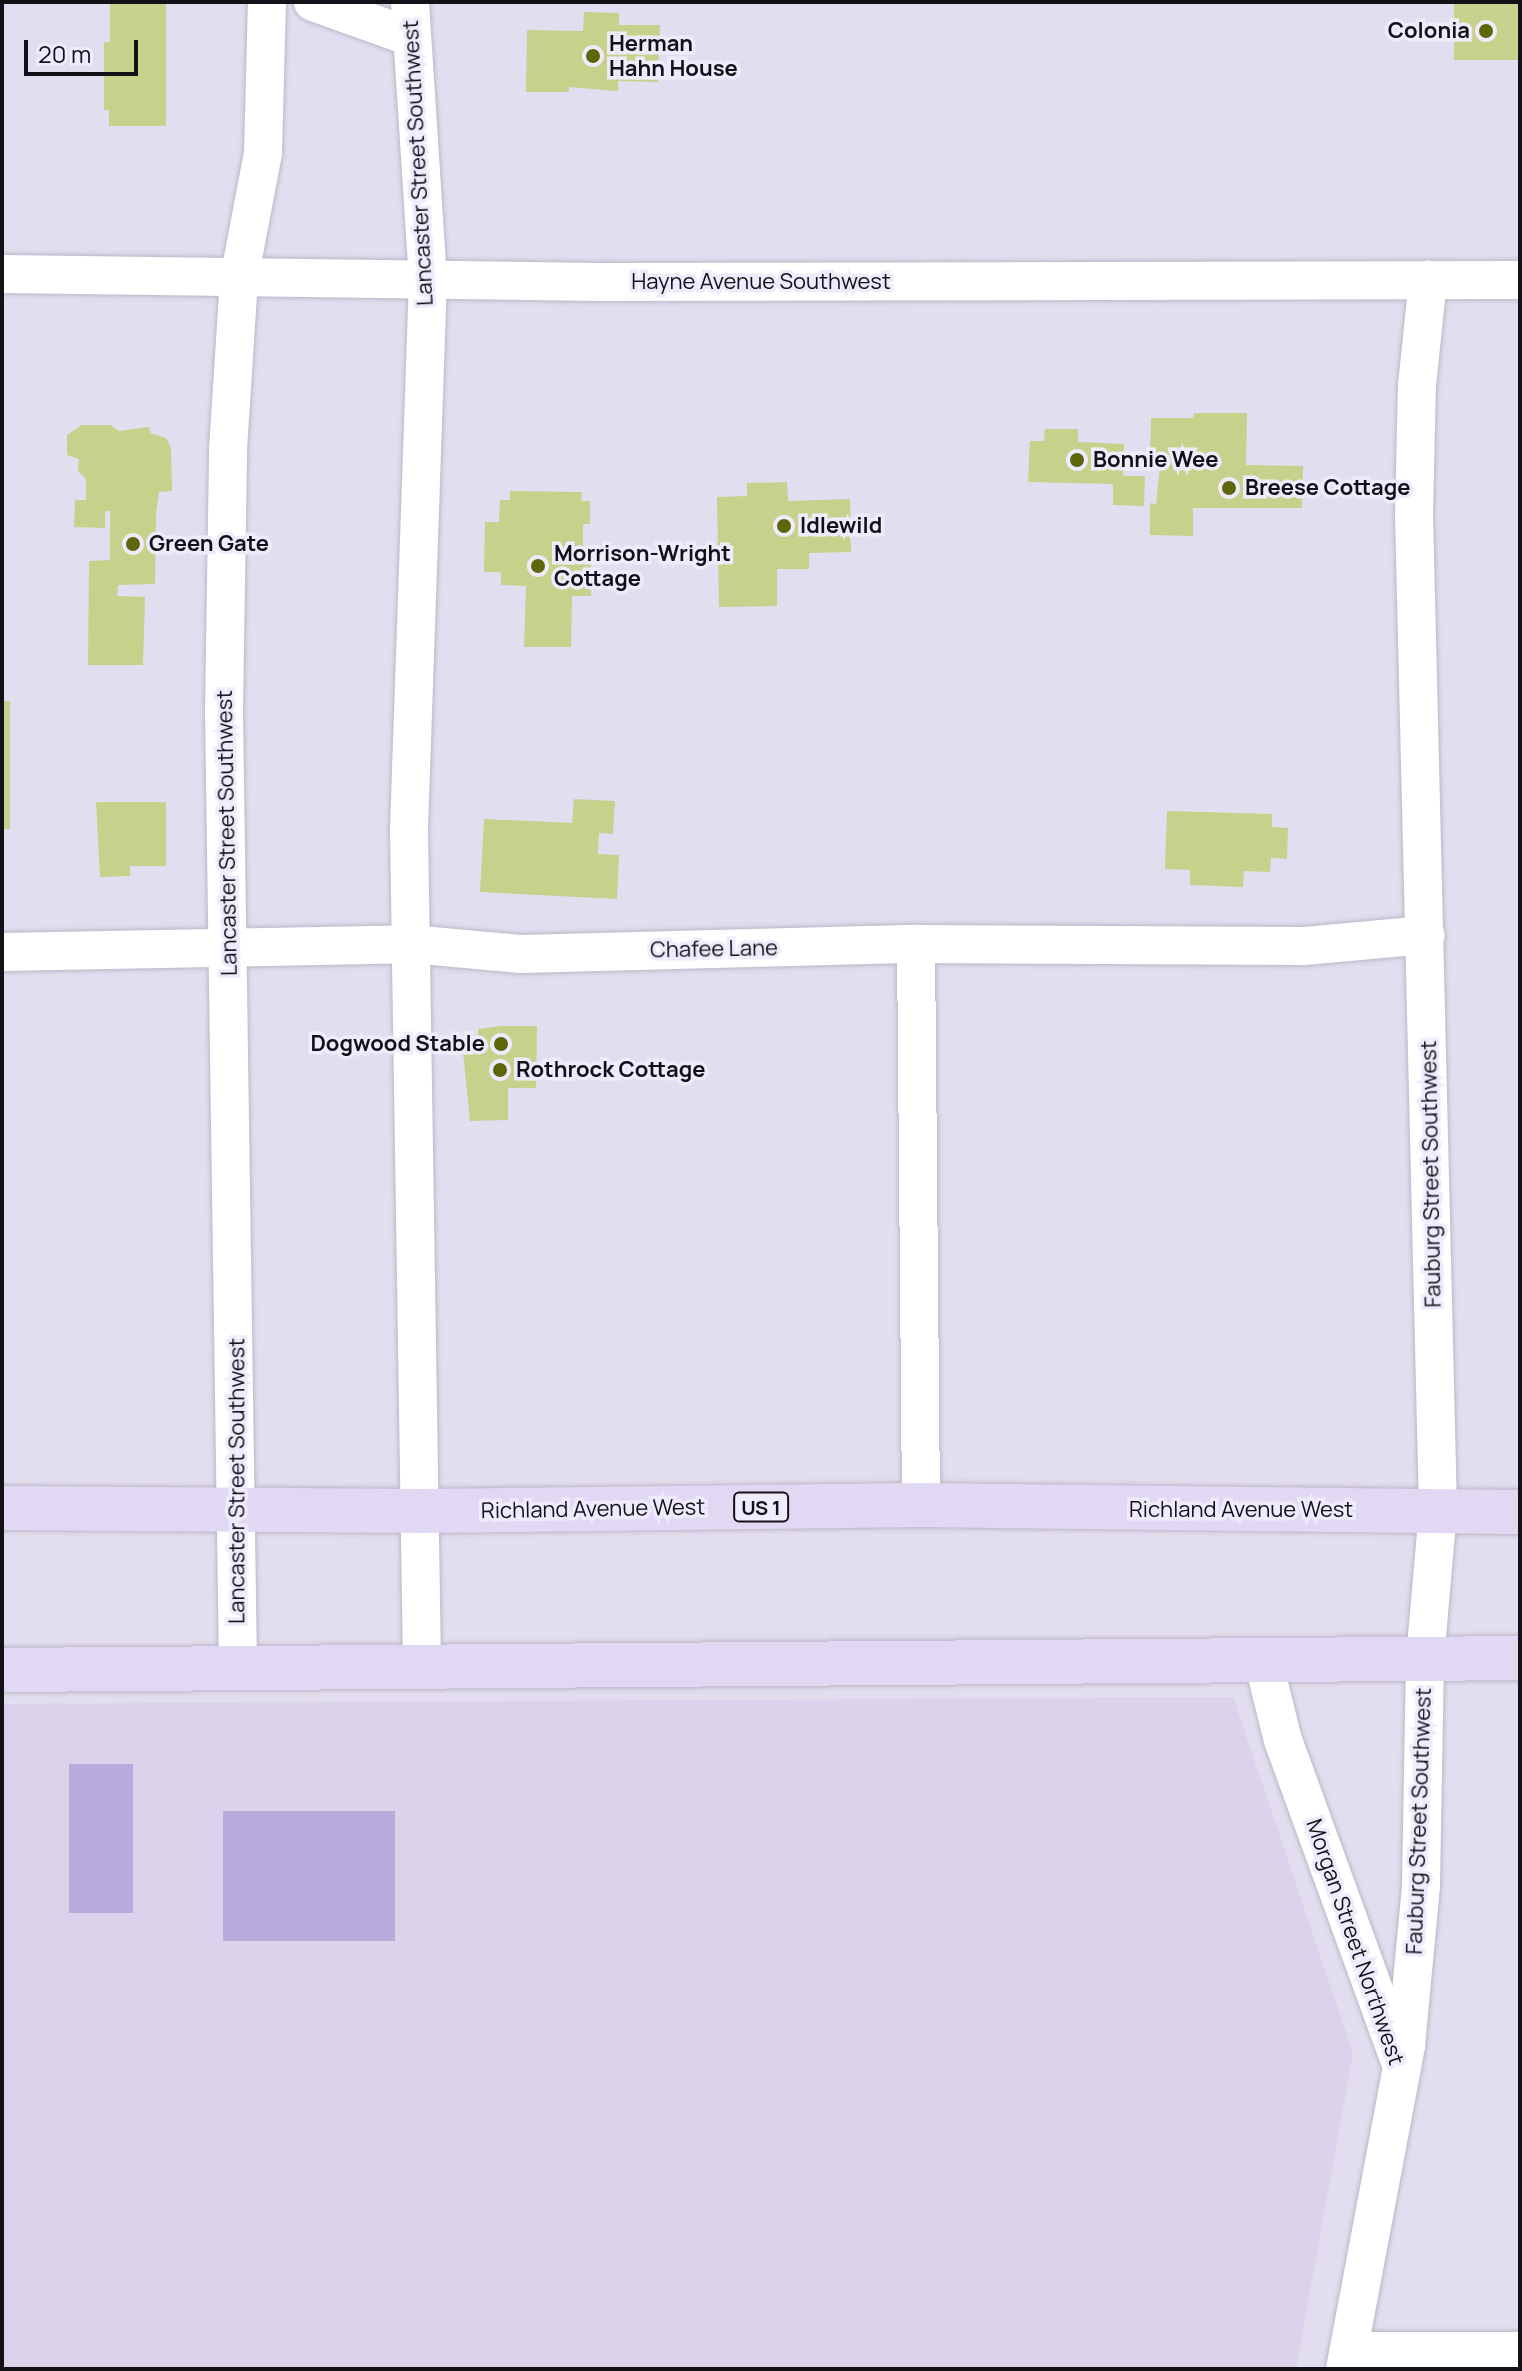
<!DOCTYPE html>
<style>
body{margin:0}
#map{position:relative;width:1522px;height:2371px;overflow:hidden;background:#e3deef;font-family:Manrope,sans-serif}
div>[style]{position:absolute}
.built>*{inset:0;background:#dad3eb}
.green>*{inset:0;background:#b9aadc;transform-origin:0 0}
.building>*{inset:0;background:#c6d18b;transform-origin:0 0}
.roads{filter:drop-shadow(0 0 2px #bcb7c8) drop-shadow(0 0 2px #bcb7c8)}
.minor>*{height:38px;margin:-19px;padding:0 19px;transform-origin:19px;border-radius:19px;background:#fff}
.major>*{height:44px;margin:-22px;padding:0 22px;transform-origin:22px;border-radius:22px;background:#e1d9f4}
.dots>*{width:22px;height:22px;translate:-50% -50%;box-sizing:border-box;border:4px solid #f0ebfc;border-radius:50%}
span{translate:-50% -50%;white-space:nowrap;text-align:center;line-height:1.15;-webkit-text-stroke:7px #f0ebfc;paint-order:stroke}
.shield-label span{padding:2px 6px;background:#f0ebfc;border:2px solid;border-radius:6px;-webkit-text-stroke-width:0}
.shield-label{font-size:20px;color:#121117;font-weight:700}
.poi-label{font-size:22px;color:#121117;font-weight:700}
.right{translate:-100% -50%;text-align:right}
.left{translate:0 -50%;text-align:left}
.street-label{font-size:22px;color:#121117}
.frame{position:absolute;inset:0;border:4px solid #121117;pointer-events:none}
.scale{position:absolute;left:24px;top:40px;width:114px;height:36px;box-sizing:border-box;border:4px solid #121117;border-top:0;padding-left:10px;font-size:24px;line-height:28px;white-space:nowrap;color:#121117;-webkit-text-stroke:6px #f0ebfc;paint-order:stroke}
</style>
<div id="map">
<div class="built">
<i style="clip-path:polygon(1233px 1697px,1353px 2053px,1296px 2369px,2px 2369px,2px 1704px)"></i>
</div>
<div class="green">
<i style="left:69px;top:1764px;width:64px;height:149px"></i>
<i style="left:223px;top:1811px;width:172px;height:130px"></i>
</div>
<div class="building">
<i style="clip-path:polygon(110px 2px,166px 2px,166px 126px,109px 126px,109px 110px,104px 110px,104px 42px,110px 42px)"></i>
<i style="left:1454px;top:2px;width:66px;height:58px"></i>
<i style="clip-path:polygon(584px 12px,619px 13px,619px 25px,660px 25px,658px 82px,618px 81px,618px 91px,569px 87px,569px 92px,526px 92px,527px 30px,583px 31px)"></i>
<i style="clip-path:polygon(1194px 413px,1247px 413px,1246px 465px,1303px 466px,1302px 508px,1193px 508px,1193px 536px,1150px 535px,1150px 503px,1156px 504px,1161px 458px,1150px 458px,1151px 418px,1193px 418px)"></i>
<i style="clip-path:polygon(82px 425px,110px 425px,119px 431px,149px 427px,150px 433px,166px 438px,171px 448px,172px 491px,159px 492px,156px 514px,155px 584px,118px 585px,117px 596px,145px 597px,143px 665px,88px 665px,89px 561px,110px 560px,110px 511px,105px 511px,105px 528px,74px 527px,75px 500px,86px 500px,86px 479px,78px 471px,79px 459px,67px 455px,67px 435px)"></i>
<i style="clip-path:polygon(1045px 429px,1078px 429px,1078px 442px,1124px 444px,1123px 476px,1145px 476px,1144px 506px,1113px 505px,1113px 484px,1028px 482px,1030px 441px,1044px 441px)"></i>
<i style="clip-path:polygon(787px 482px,788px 501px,850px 499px,851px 552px,809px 553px,809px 569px,777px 569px,777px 606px,719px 607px,717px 497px,747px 496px,747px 483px)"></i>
<i style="clip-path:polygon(510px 491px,582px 492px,581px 501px,590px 501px,590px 524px,583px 524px,583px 560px,591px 561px,591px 596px,572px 596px,571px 647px,524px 647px,526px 586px,501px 585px,501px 572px,484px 572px,485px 522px,499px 522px,500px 500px,510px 500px)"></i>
<i style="left:2px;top:701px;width:8px;height:128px"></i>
<i style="clip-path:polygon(574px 799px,615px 801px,613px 834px,599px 833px,598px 854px,619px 855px,617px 899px,480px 892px,484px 819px,572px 823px)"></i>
<i style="clip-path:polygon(96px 802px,166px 802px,166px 866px,130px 866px,130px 876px,100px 877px)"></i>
<i style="clip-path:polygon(1167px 811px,1272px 814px,1272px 827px,1288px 828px,1287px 859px,1271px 858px,1270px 872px,1244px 871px,1243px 887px,1190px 885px,1190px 870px,1165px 869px)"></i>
<i style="clip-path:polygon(502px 1026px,537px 1026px,536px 1088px,508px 1088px,508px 1120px,470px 1121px,463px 1052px,478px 1052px,478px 1029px)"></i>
</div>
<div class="roads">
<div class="minor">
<i style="left:313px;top:2px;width:104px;rotate:19.7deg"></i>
<i style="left:410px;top:2px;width:278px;rotate:86.3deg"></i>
<i style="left:428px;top:279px;width:550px;rotate:91.98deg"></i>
<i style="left:409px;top:829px;width:837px;rotate:89.11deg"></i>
<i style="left:2px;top:274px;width:597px;rotate:0.77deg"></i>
<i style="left:599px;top:282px;width:921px;rotate:-0.12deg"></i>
<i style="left:916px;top:944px;width:561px;rotate:89.49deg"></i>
<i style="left:2px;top:952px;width:409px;rotate:-1.1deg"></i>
<i style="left:411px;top:944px;width:110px;rotate:5.2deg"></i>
<i style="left:521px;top:954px;width:395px;rotate:-1.5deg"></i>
<i style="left:916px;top:944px;width:388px;rotate:0.3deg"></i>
<i style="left:1304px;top:946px;width:122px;rotate:-5.2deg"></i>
<i style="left:1263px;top:1660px;width:82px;rotate:76deg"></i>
<i style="left:1283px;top:1740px;width:343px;rotate:70deg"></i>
<i style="left:238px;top:1667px;width:956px;rotate:-90.84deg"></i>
<i style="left:224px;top:711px;width:262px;rotate:-89.1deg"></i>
<i style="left:228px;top:449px;width:170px;rotate:-86.3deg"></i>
<i style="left:239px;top:279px;width:128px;rotate:-79.2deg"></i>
<i style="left:263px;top:153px;width:151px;rotate:-88.5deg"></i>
<i style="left:1349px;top:2351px;width:171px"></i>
<i style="left:1345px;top:2369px;width:330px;rotate:-79.3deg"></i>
<i style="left:1406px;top:2045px;width:160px;rotate:-84.6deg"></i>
<i style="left:1421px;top:1886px;width:227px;rotate:-89deg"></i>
<i style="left:1425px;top:1659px;width:150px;rotate:-85deg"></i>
<i style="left:1438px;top:1510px;width:995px;rotate:-91.38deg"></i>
<i style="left:1414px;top:515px;width:130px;rotate:-88.7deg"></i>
<i style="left:1417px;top:385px;width:106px;rotate:-84deg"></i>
</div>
<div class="major">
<i style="left:2px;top:1508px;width:420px;rotate:0.4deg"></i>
<i style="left:422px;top:1511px;width:499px;rotate:-0.7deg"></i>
<i style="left:921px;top:1505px;width:599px;rotate:0.67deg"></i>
<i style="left:2px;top:1670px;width:1518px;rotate:-0.45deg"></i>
</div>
</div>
<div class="dots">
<i style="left:1486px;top:31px;background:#5d6709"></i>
<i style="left:593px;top:56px;background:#5d6709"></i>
<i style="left:1077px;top:460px;background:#5d6709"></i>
<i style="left:1229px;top:488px;background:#5d6709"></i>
<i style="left:784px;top:526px;background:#5d6709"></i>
<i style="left:133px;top:544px;background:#5d6709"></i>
<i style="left:538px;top:566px;background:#5d6709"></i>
<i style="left:501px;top:1044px;background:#5d6709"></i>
<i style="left:500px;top:1070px;background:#5d6709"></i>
</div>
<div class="shield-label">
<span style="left:761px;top:1507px">US 1</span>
</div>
<div class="poi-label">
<span class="right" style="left:1470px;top:31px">Colonia</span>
<span class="left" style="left:609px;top:56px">Herman<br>Hahn House</span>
<span class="left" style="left:1093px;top:460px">Bonnie Wee</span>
<span class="left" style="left:1245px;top:488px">Breese Cottage</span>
<span class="left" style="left:800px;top:526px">Idlewild</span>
<span class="left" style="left:149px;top:544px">Green Gate</span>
<span class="left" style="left:554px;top:566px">Morrison-Wright<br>Cottage</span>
<span class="right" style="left:485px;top:1044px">Dogwood Stable</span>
<span class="left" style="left:516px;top:1070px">Rothrock Cottage</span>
</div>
<div class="street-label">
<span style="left:418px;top:163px;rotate:-93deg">Lancaster Street Southwest</span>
<span style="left:761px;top:282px">Hayne Avenue Southwest</span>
<span style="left:227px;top:833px;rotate:-91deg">Lancaster Street Southwest</span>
<span style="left:714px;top:949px;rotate:-1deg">Chafee Lane</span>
<span style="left:1431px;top:1174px;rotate:-91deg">Fauburg Street Southwest</span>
<span style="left:237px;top:1481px;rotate:-90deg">Lancaster Street Southwest</span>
<span style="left:593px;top:1509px;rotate:-1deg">Richland Avenue West</span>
<span style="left:1241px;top:1510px">Richland Avenue West</span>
<span style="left:1419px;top:1821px;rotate:-88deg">Fauburg Street Southwest</span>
<span style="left:1355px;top:1942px;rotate:71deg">Morgan Street Northwest</span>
</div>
<div class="frame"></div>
<div class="scale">20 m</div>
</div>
